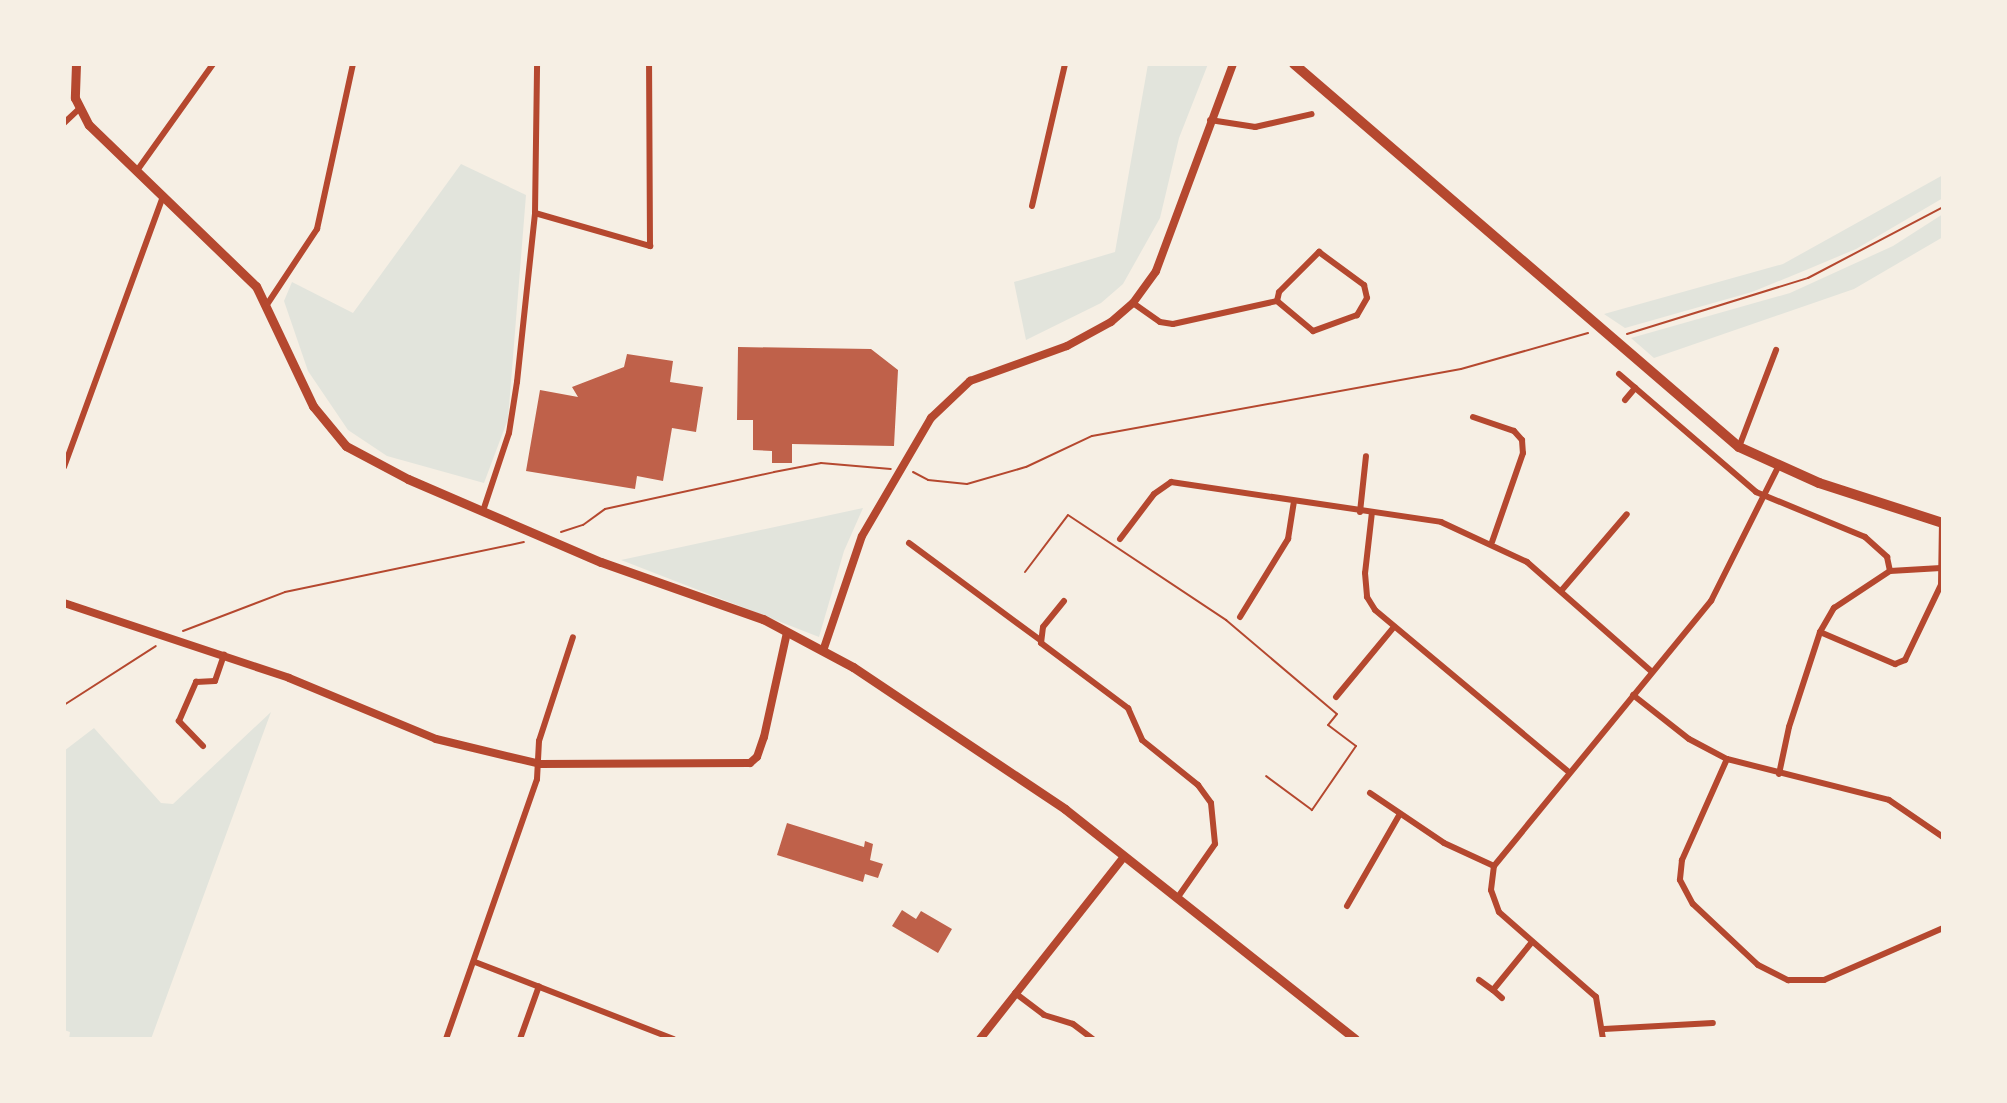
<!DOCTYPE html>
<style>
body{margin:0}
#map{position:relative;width:2007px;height:1103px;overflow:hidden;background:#f6efe4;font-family:"Asap Condensed",sans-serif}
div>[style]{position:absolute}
.green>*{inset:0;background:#e2e4dc}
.building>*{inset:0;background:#bf614a}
.path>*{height:2px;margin:-1px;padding:0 1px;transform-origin:1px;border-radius:1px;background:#b5482f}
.minor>*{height:6px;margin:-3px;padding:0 3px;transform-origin:3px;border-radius:3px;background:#b5482f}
.tertiary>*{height:8px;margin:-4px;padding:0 4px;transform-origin:4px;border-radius:4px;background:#b5482f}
.secondary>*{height:9px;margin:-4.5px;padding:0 4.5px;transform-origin:4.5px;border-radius:4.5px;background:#b5482f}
.primary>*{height:10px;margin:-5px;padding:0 5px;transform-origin:5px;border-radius:5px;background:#b5482f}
span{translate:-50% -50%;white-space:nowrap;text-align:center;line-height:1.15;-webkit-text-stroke:6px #f6efe4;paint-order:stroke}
.frame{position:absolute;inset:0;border:66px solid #f6efe4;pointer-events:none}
</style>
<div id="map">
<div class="green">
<i style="clip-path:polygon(1148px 64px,1208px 64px,1179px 138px,1160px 218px,1123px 284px,1101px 303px,1026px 340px,1014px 282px,1115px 252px)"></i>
<i style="clip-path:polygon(461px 164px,526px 195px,508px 419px,484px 483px,387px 456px,348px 430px,308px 371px,284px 301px,292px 282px,353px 313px)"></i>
<i style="clip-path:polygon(1943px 175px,1943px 198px,1856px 249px,1806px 270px,1752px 292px,1625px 328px,1604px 314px,1783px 264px)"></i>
<i style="clip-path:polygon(1943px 214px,1943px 237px,1854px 289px,1654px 358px,1631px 338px,1790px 293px,1893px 246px)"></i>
<i style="clip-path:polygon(863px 508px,844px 551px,819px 637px,621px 560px)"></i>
<i style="clip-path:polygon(271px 712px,151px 1039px,69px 1039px,70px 1032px,64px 1030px,64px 751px,94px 728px,161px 803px,173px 804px)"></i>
</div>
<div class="building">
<i style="clip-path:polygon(738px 347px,871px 349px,898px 370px,894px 446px,792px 444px,792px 463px,772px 463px,772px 451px,753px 450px,753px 420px,737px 420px)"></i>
<i style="clip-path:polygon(627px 354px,673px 361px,670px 382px,703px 387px,696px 432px,672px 428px,663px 481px,637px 476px,635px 489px,526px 471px,540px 390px,578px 397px,572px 387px,624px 367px)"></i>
<i style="clip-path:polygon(787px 823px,864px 847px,865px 841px,873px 844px,870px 860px,883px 864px,878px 878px,865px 874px,863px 882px,777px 855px)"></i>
<i style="clip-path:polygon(902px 910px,916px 919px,921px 911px,952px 929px,938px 953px,892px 926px)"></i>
</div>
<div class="path">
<i style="left:1627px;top:334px;width:189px;rotate:-17.2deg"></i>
<i style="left:1808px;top:278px;width:153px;rotate:-27.7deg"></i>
<i style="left:913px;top:472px;width:17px;rotate:28deg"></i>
<i style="left:928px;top:480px;width:39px;rotate:6deg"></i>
<i style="left:967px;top:484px;width:61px;rotate:-16.1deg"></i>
<i style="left:1026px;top:467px;width:73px;rotate:-25.2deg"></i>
<i style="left:1092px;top:436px;width:375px;rotate:-10.3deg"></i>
<i style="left:1461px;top:369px;width:132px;rotate:-15.8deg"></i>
<i style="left:561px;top:532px;width:23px;rotate:-18deg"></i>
<i style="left:583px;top:525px;width:27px;rotate:-36deg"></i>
<i style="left:605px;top:509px;width:173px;rotate:-12.3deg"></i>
<i style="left:774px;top:472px;width:48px;rotate:-10.8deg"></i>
<i style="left:821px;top:463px;width:70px;rotate:4.9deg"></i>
<i style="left:1025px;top:572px;width:71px;rotate:-53deg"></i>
<i style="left:1068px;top:515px;width:190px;rotate:33.6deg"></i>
<i style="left:1226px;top:620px;width:145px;rotate:40.3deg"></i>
<i style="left:1337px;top:714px;width:14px;rotate:129deg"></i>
<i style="left:1328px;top:725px;width:35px;rotate:37deg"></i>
<i style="left:1356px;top:746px;width:78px;rotate:124.5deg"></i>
<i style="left:1312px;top:810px;width:57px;rotate:-143.5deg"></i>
<i style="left:183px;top:631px;width:109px;rotate:-20.9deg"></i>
<i style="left:285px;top:592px;width:244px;rotate:-11.8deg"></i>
<i style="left:64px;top:705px;width:109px;rotate:-32.7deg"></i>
</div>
<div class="minor">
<i style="left:1210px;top:120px;width:46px;rotate:8.8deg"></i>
<i style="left:1255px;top:127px;width:58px;rotate:-12.8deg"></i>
<i style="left:64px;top:123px;width:21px;rotate:-43deg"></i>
<i style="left:136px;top:172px;width:133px;rotate:-54.5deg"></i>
<i style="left:1032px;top:206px;width:146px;rotate:-76.9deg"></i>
<i style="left:535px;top:213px;width:120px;rotate:16deg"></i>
<i style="left:650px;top:246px;width:182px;rotate:-90.3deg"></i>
<i style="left:268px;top:303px;width:89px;rotate:-56.5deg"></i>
<i style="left:317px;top:229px;width:169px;rotate:-77.7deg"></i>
<i style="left:1133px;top:303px;width:33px;rotate:35deg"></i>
<i style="left:1160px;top:322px;width:13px;rotate:9deg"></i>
<i style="left:1173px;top:324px;width:107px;rotate:-12.5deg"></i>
<i style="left:1277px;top:301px;width:9px;rotate:-77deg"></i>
<i style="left:1279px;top:292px;width:57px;rotate:-45deg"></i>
<i style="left:1319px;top:252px;width:56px;rotate:36.3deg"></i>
<i style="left:1364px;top:285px;width:13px;rotate:77deg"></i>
<i style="left:1367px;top:298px;width:20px;rotate:120deg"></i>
<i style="left:1357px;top:315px;width:47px;rotate:160deg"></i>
<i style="left:1313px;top:331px;width:47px;rotate:-140.2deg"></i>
<i style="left:1619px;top:374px;width:181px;rotate:40.7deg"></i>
<i style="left:1756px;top:492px;width:118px;rotate:22.4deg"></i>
<i style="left:1865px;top:537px;width:30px;rotate:42deg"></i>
<i style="left:1887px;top:557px;width:14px;rotate:78deg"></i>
<i style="left:1625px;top:400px;width:16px;rotate:-50deg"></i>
<i style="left:1473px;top:417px;width:43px;rotate:18.9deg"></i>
<i style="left:1514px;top:431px;width:12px;rotate:48deg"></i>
<i style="left:1522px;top:440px;width:13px;rotate:86deg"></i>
<i style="left:1523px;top:453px;width:94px;rotate:109.2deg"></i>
<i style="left:1739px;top:447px;width:104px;rotate:-69.1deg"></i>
<i style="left:64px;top:467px;width:288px;rotate:-69.9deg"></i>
<i style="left:483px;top:511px;width:82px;rotate:-71.6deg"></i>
<i style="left:509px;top:433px;width:52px;rotate:-81.1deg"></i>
<i style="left:517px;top:382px;width:170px;rotate:-83.9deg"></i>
<i style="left:535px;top:213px;width:149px;rotate:-89.2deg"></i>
<i style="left:1360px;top:512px;width:56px;rotate:-83.9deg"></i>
<i style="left:1372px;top:512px;width:61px;rotate:96.5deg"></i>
<i style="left:1365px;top:573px;width:24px;rotate:85deg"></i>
<i style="left:1367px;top:597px;width:15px;rotate:58deg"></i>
<i style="left:1375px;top:610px;width:253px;rotate:39.9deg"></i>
<i style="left:1120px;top:539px;width:56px;rotate:-52.9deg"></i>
<i style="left:1154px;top:494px;width:21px;rotate:-35deg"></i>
<i style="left:1171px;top:482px;width:273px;rotate:8.4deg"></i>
<i style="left:1441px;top:522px;width:95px;rotate:24.9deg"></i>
<i style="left:1527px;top:562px;width:165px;rotate:41.3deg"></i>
<i style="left:909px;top:543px;width:163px;rotate:36.5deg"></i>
<i style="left:1561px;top:591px;width:101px;rotate:-49.4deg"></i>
<i style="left:1064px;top:601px;width:33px;rotate:129deg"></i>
<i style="left:1043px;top:627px;width:16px;rotate:97deg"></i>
<i style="left:1041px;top:643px;width:109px;rotate:36.8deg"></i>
<i style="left:1128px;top:708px;width:35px;rotate:66deg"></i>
<i style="left:1142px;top:740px;width:72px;rotate:38.8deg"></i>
<i style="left:1198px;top:785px;width:22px;rotate:54deg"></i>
<i style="left:1211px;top:803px;width:41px;rotate:84.4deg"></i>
<i style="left:1215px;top:844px;width:65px;rotate:124.9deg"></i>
<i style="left:1240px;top:617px;width:92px;rotate:-58.4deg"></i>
<i style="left:1288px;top:539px;width:36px;rotate:-81deg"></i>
<i style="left:1820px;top:632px;width:82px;rotate:23.1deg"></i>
<i style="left:1895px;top:664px;width:11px;rotate:-22deg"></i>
<i style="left:1905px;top:660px;width:83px;rotate:-64.4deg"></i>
<i style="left:1941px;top:585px;width:62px;rotate:-89.1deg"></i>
<i style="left:1633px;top:695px;width:71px;rotate:38.2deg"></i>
<i style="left:1689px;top:739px;width:43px;rotate:27.8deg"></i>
<i style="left:1727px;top:759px;width:167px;rotate:14.2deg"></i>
<i style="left:1889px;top:800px;width:65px;rotate:34.4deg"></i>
<i style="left:1336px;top:697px;width:91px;rotate:-50.4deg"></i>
<i style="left:203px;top:746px;width:35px;rotate:-134deg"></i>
<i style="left:179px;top:721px;width:43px;rotate:-66.4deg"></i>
<i style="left:196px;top:682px;width:19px;rotate:-3deg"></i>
<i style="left:215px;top:681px;width:28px;rotate:-71deg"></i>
<i style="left:1727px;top:759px;width:111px;rotate:114deg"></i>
<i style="left:1682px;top:860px;width:20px;rotate:96deg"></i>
<i style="left:1680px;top:880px;width:27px;rotate:62deg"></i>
<i style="left:1693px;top:904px;width:89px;rotate:43.2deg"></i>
<i style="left:1758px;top:965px;width:34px;rotate:27deg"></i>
<i style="left:1788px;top:980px;width:36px"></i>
<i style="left:1824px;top:980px;width:130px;rotate:-23.6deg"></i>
<i style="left:1779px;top:774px;width:48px;rotate:-78deg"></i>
<i style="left:1789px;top:727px;width:100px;rotate:-71.9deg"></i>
<i style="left:1820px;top:632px;width:28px;rotate:-60deg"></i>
<i style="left:1834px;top:608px;width:67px;rotate:-33.5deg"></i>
<i style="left:1890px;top:571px;width:51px;rotate:-3.4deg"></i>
<i style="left:1370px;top:793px;width:89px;rotate:34deg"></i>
<i style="left:1444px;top:843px;width:55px;rotate:24.7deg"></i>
<i style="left:1347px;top:906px;width:106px;rotate:-60.1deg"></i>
<i style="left:475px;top:962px;width:213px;rotate:21.2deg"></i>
<i style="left:1479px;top:980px;width:17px;rotate:36deg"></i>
<i style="left:1493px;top:990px;width:62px;rotate:-50.9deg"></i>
<i style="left:1493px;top:990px;width:12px;rotate:42deg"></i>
<i style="left:1015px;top:993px;width:36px;rotate:37deg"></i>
<i style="left:1044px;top:1015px;width:30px;rotate:17deg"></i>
<i style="left:1073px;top:1024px;width:25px;rotate:37deg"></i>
<i style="left:1604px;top:1029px;width:109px;rotate:-3.2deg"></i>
<i style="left:446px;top:1039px;width:275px;rotate:-70.7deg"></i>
<i style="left:537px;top:779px;width:38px;rotate:-87deg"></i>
<i style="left:539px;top:741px;width:109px;rotate:-71.9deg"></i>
<i style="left:520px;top:1039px;width:56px;rotate:-70.3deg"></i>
<i style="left:1603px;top:1039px;width:43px;rotate:-99.5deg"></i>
<i style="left:1596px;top:997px;width:129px;rotate:-138.8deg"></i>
<i style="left:1499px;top:912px;width:23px;rotate:-110deg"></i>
<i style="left:1491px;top:890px;width:24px;rotate:-83deg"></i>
<i style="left:1494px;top:866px;width:343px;rotate:-50.7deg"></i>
<i style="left:1711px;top:601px;width:150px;rotate:-63.4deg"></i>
</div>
<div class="tertiary">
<i style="left:64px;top:603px;width:237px;rotate:18.4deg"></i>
<i style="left:289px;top:678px;width:159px;rotate:22.5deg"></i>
<i style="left:436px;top:739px;width:107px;rotate:13.5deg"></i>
<i style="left:540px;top:764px;width:210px;rotate:-0.3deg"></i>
<i style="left:750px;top:763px;width:9px;rotate:-41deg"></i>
<i style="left:757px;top:757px;width:21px;rotate:-71deg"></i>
<i style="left:764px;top:737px;width:107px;rotate:-77.6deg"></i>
<i style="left:823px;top:651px;width:121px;rotate:-71.3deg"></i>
<i style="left:862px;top:536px;width:137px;rotate:-59.7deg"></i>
<i style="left:931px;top:418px;width:54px;rotate:-43.5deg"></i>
<i style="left:970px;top:381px;width:103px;rotate:-19.8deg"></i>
<i style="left:1067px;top:346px;width:50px;rotate:-28.6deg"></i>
<i style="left:1111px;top:322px;width:29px;rotate:-41deg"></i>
<i style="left:1133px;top:303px;width:39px;rotate:-54deg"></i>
<i style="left:1156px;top:271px;width:221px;rotate:-69.6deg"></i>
<i style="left:980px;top:1039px;width:231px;rotate:-51.7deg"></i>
</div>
<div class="secondary">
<i style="left:76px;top:64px;width:34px;rotate:92deg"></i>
<i style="left:75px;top:98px;width:30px;rotate:63deg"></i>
<i style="left:89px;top:125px;width:232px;rotate:44deg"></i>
<i style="left:256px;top:286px;width:133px;rotate:64.6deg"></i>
<i style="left:313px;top:406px;width:52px;rotate:50.5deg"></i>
<i style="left:346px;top:446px;width:70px;rotate:28deg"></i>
<i style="left:408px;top:479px;width:210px;rotate:23.3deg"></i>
<i style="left:601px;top:562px;width:172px;rotate:19.4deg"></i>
<i style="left:763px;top:619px;width:102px;rotate:28.1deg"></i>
<i style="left:853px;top:667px;width:255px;rotate:33.8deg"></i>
<i style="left:1065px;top:809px;width:370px;rotate:38.4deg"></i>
</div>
<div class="primary">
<i style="left:1294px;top:64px;width:587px;rotate:40.72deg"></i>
<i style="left:1739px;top:447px;width:88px;rotate:24.2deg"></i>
<i style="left:1819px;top:483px;width:130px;rotate:17.9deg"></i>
</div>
<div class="frame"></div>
</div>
